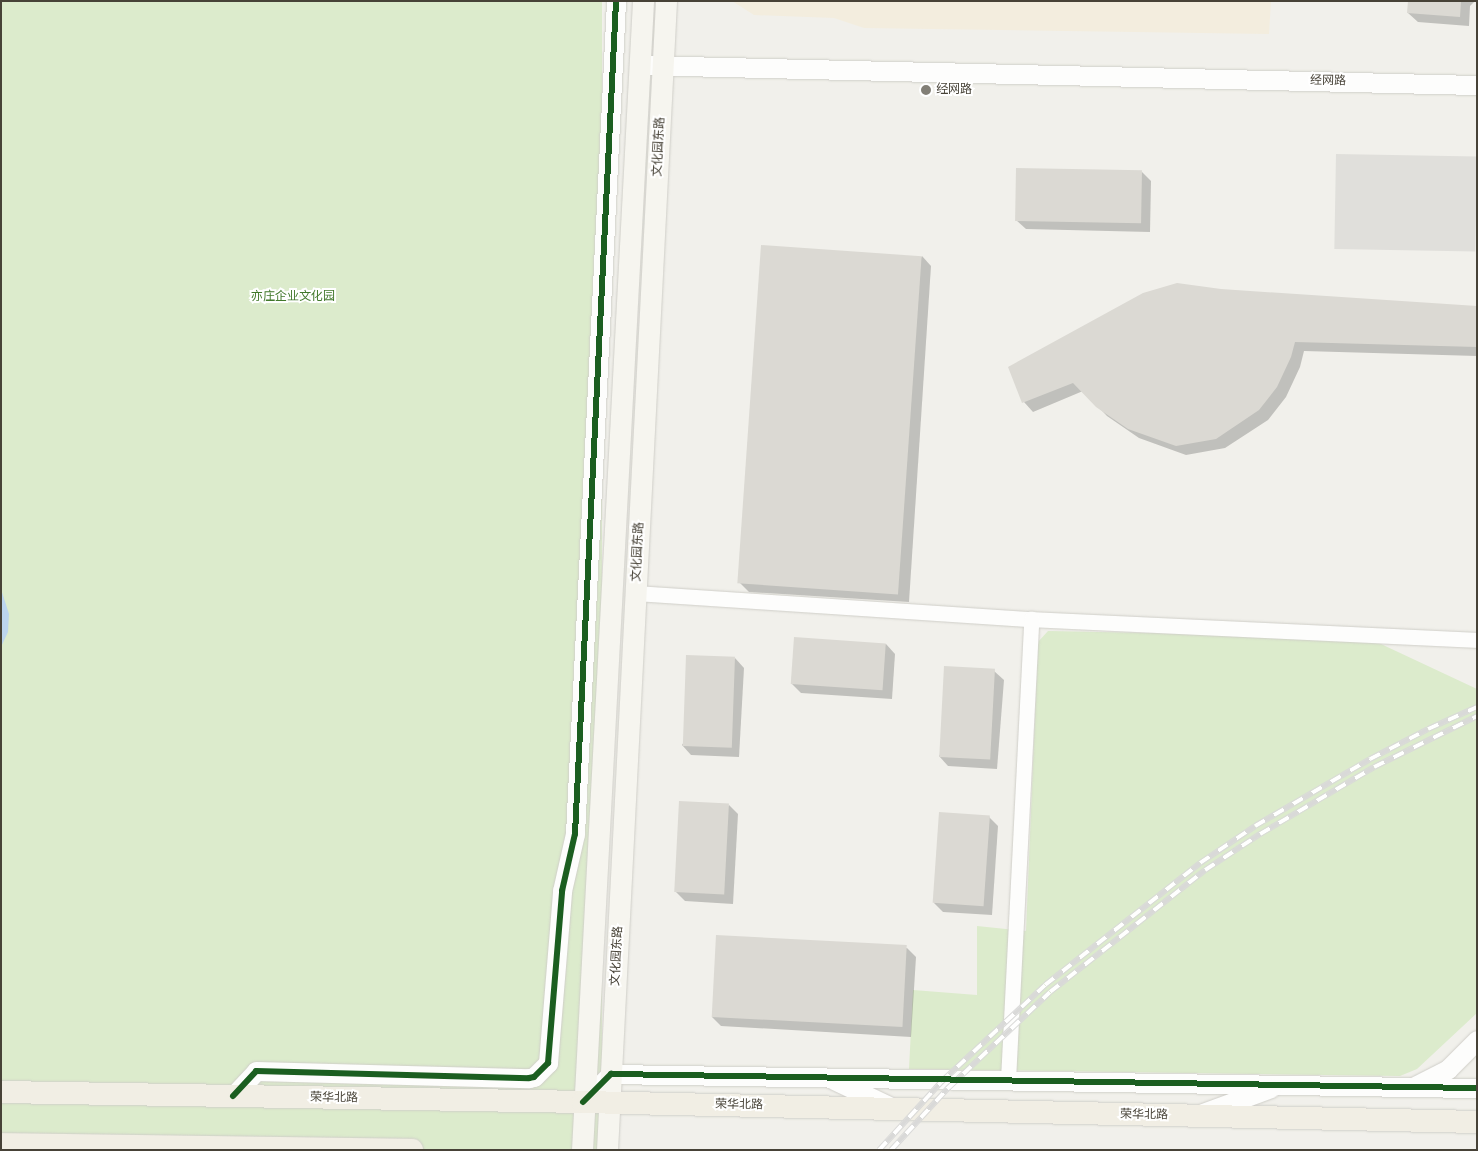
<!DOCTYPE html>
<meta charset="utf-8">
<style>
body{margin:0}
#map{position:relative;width:1478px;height:1151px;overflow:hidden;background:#f1f0eb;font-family:"Nunito Sans","Noto Sans SC",sans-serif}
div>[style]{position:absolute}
.commercial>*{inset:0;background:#f3edde}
.green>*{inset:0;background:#dcebcc;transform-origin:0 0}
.parking>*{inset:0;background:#e0dfdb;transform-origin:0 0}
.water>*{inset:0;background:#bcd5ee}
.shadow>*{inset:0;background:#0003}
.building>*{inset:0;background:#dbd9d3;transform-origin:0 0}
.roads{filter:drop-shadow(0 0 1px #cfcec8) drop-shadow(0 0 1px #cfcec8)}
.minor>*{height:15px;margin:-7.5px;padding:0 7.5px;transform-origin:7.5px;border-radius:7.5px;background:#fdfdfc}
.tertiary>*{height:19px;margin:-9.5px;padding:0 9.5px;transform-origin:9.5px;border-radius:9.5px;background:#fdfdfc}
.secondary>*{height:21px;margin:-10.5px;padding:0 10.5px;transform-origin:10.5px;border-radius:10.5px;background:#f6f5ef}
.primary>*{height:22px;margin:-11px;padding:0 11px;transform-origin:11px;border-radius:11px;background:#f1eee4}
.rail>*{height:5.5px;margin-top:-2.75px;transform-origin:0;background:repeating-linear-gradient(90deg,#fff 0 11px,#d9d9d8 0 22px);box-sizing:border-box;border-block:1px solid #d9d9d8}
.cycleway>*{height:6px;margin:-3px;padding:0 3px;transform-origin:3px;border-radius:3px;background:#1b5e20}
.dots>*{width:14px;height:14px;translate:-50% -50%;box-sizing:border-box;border:2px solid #fff;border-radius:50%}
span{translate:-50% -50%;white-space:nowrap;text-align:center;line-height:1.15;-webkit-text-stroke:4px #fff;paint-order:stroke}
.street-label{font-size:12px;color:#474237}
.poi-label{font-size:12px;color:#474237}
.left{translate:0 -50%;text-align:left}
.park-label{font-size:12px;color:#41782b}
.frame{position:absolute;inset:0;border:2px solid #474237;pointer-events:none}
</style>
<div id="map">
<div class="commercial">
<i style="clip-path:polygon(732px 1px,1271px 1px,1269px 34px,864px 28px,834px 18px,754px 15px)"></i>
</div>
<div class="green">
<i style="left:1px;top:1px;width:601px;height:1149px"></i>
<i style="clip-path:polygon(1048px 631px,1366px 637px,1477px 689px,1477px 1013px,1417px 1069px,1400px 1076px,909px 1069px,913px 990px,977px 995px,977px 926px,1026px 931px,1038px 642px)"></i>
</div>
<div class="parking">
<i style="left:1336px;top:154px;width:141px;height:95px;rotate:1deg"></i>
</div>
<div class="water">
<i style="clip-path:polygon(1px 589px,9px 614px,8px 632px,1px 647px)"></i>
</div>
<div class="shadow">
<i style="clip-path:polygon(1409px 1px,1475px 1px,1470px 6px,1469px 26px,1418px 22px,1408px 13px)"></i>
<i style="clip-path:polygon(1142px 172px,1151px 181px,1150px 232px,1026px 229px,1016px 220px)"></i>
<i style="clip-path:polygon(922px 256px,931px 266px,909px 602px,749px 592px,740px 583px)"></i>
<i style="clip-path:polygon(1220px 290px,1477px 307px,1477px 356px,1304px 351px,1300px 367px,1286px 397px,1268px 420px,1225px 448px,1186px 455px,1139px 438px,1107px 416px,1083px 391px,1033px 412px,1024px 402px,1009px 367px)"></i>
<i style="clip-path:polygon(886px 644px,895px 654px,892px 699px,801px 693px,792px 684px)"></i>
<i style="clip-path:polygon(735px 658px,744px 668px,739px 757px,691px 755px,682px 745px)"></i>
<i style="clip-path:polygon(994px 671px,1004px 680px,997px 769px,948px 766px,939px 756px)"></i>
<i style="clip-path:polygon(729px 805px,738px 814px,733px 904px,685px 901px,676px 892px)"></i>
<i style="clip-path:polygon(989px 817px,998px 826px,992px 915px,943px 912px,934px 903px)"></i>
<i style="clip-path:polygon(907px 948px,916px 957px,911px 1037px,721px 1026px,712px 1017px)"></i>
</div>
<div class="building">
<i style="clip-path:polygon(1408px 1px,1461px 1px,1460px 17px,1407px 13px)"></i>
<i style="left:1016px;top:168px;width:126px;height:53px;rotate:1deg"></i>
<i style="left:761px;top:245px;width:161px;height:339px;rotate:4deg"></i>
<i style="clip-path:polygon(1177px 283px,1221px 289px,1477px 306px,1477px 347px,1295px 342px,1291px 357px,1277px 387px,1259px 410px,1216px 439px,1176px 446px,1128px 429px,1096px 407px,1073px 383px,1022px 403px,1008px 367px,1143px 293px)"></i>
<i style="left:794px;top:637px;width:92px;height:47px;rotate:4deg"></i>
<i style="left:686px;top:655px;width:49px;height:91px;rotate:2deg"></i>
<i style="left:944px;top:666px;width:51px;height:91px;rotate:3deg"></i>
<i style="left:679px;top:801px;width:50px;height:91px;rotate:3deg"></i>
<i style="left:939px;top:812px;width:51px;height:91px;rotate:4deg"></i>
<i style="left:716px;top:935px;width:191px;height:82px;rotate:3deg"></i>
</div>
<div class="roads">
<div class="minor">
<i style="left:635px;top:593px;width:397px;rotate:3.8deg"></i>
<i style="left:1031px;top:619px;width:446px;rotate:2.7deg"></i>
<i style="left:1008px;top:1080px;width:462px;rotate:-87.1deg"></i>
</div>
<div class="tertiary">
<i style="left:640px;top:65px;width:837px;rotate:1.37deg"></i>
<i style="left:834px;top:1080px;width:65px;rotate:25.4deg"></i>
<i style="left:1415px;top:1086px;width:37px;rotate:-27deg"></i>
<i style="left:1448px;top:1069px;width:41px;rotate:-45deg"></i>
<i style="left:233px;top:1096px;width:34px;rotate:-47deg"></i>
<i style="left:256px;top:1071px;width:273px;rotate:1.5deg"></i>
<i style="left:529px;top:1078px;width:5px;rotate:-11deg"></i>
<i style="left:534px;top:1077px;width:20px;rotate:-45deg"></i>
<i style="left:548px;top:1063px;width:173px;rotate:-85.3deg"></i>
<i style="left:562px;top:891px;width:58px;rotate:-77.2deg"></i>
<i style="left:575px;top:834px;width:834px;rotate:-87.18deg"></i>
<i style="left:583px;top:1102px;width:40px;rotate:-45deg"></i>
<i style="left:611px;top:1074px;width:866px;rotate:0.93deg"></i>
<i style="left:1203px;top:1113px;width:72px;rotate:-20.2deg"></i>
</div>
<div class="secondary">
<i style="left:582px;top:1150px;width:1151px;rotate:-86.96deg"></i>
<i style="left:607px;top:1150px;width:1151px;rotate:-87.06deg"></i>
</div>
<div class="primary">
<i style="left:1px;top:1092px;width:582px;rotate:0.98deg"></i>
<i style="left:583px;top:1102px;width:894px;rotate:1.28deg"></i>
<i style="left:1px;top:1144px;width:411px;rotate:0.8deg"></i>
</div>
</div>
<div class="rail">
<i style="left:879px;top:1150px;width:92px;rotate:-47.6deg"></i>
<i style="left:941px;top:1082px;width:142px;rotate:-43deg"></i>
<i style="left:1045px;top:985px;width:197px;rotate:-38.2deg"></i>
<i style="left:1200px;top:863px;width:66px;rotate:-33.9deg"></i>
<i style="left:1255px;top:826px;width:133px;rotate:-30.2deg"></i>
<i style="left:1370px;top:759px;width:65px;rotate:-27.3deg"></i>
<i style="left:1428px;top:729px;width:54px;rotate:-24.2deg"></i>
<i style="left:891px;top:1150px;width:83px;rotate:-47.4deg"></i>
<i style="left:947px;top:1089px;width:141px;rotate:-43.3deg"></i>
<i style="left:1050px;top:992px;width:197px;rotate:-38.2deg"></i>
<i style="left:1205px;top:870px;width:66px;rotate:-33.2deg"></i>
<i style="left:1260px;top:834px;width:132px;rotate:-30.4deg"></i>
<i style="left:1374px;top:767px;width:115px;rotate:-26.3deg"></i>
</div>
<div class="cycleway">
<i style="left:233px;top:1096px;width:34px;rotate:-47deg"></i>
<i style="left:256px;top:1071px;width:273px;rotate:1.5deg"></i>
<i style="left:529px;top:1078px;width:5px;rotate:-11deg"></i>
<i style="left:534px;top:1077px;width:20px;rotate:-45deg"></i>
<i style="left:548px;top:1063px;width:173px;rotate:-85.3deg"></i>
<i style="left:562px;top:891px;width:58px;rotate:-77.2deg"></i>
<i style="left:575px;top:834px;width:834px;rotate:-87.18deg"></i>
<i style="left:583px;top:1102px;width:40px;rotate:-45deg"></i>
<i style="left:611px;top:1074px;width:866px;rotate:0.93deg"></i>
</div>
<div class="dots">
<i style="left:926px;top:90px;background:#827f76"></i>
</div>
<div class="street-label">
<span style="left:1328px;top:81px;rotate:1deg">经网路</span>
<span style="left:659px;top:147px;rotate:-87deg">文化园东路</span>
<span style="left:638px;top:552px;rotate:-87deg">文化园东路</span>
<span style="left:617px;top:956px;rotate:-87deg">文化园东路</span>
<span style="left:334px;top:1098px;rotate:1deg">荣华北路</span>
<span style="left:739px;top:1105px;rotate:1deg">荣华北路</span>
<span style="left:1144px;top:1115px;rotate:1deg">荣华北路</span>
</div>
<div class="poi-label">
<span class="left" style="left:936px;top:90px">经网路</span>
</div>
<div class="park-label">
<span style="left:293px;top:297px">亦庄企业文化园</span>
</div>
<div class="frame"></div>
</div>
